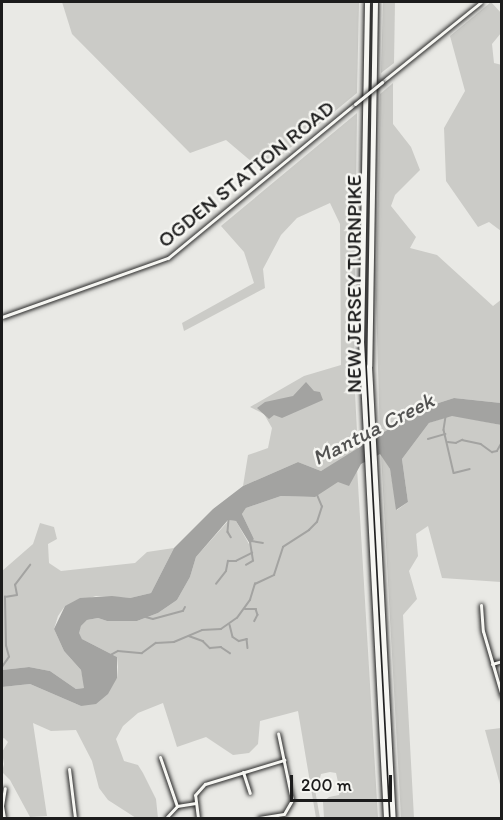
<!DOCTYPE html>
<style>
body{margin:0}
#map{position:relative;width:503px;height:820px;overflow:hidden;background:#e9e9e5;font-family:Itim,sans-serif}
div>[style]{position:absolute}
.green>*{inset:0;background:#cbcbc7}
.water>*{inset:0;background:#a3a3a1}
.stream>*{height:1.5px;margin:-0.75px;padding:0 0.75px;transform-origin:0.75px;border-radius:0.75px;background:#a3a3a1}
.roads{filter:drop-shadow(0 0 2px #1c1c1c) drop-shadow(0 0 2px #1c1c1c)}
.minor>*{height:3px;margin:-1.5px;padding:0 1.5px;transform-origin:1.5px;border-radius:1.5px;background:#f6f6f2}
.highway>*{height:5px;margin:-2.5px;padding:0 2.5px;transform-origin:2.5px;border-radius:2.5px;background:#f6f6f2}
.bridges{filter:drop-shadow(0 0 2px #1c1c1c) drop-shadow(0 0 2px #1c1c1c)}
.minor-bridge>*{height:3px;margin:-1.5px;padding:0 1.5px;transform-origin:1.5px;border-radius:1.5px;background:#f6f6f2}
span{translate:-50% -50%;white-space:nowrap;text-align:center;line-height:1.15;-webkit-text-stroke:5px #f6f6f2;paint-order:stroke}
.street-label{font-size:21px;color:#1c1c1c}
.water-label{font-size:22px;color:#525251;font-style:italic}
.frame{position:absolute;inset:0;border:3px solid #1c1c1c;pointer-events:none}
.scale{position:absolute;left:290px;top:775px;width:102px;height:27px;box-sizing:border-box;border:3px solid #1c1c1c;border-top:0;padding-left:8px;font-size:18px;line-height:21px;white-space:nowrap;color:#1c1c1c;-webkit-text-stroke:4px #f6f6f2;paint-order:stroke}
</style>
<div id="map">
<div class="green">
<i style="clip-path:polygon(62px 2px,359px 2px,357px 93px,268px 166px,252px 162px,226px 140px,190px 153px,72px 34px)"></i>
<i style="clip-path:polygon(383px 2px,395px 2px,394px 63px,381px 73px)"></i>
<i style="clip-path:polygon(491px 2px,502px 14px,501px 33px,492px 44px,494px 63px,502px 65px,501px 231px,489px 222px,478px 227px,446px 181px,444px 128px,465px 91px,450px 36px)"></i>
<i style="clip-path:polygon(393px 83px,393px 124px,411px 147px,420px 170px,395px 195px,391px 206px,416px 237px,410px 248px,437px 255px,493px 306px,502px 299px,501px 403px,454px 398px,423px 408px,380px 437px,376px 300px,380px 94px)"></i>
<i style="clip-path:polygon(357px 113px,354px 374px,358px 451px,321px 471px,298px 462px,243px 486px,248px 455px,268px 448px,272px 428px,264px 414px,250px 407px,304px 376px,341px 365px,340px 224px,330px 203px,297px 218px,281px 235px,263px 269px,265px 288px,184px 331px,182px 323px,254px 283px,244px 252px,221px 226px)"></i>
<i style="clip-path:polygon(452px 415px,501px 425px,501px 582px,442px 578px,428px 526px,416px 534px,418px 556px,409px 571px,417px 599px,403px 615px,414px 818px,401px 818px,381px 454px,390px 469px,397px 510px,408px 502px,402px 459px,429px 423px)"></i>
<i style="clip-path:polygon(357px 467px,378px 818px,324px 818px,323px 802px,329px 797px,339px 795px,340px 791px,336px 773px,330px 772px,321px 774px,319px 782px,314px 784px,320px 818px,316px 818px,298px 711px,260px 721px,258px 744px,249px 753px,233px 755px,206px 737px,177px 747px,163px 703px,138px 713px,123px 726px,116px 739px,124px 761px,138px 765px,143px 773px,156px 799px,158px 818px,136px 818px,108px 800px,99px 788px,92px 761px,76px 730px,51px 731px,33px 723px,47px 816px,30px 817px,10px 780px,2px 772px,4px 764px,2px 752px,8px 742px,4px 738px,2px 739px,2px 687px,30px 684px,81px 706px,117px 678px,118px 667px,117px 657px,82px 639px,78px 633px,81px 626px,87px 620px,98px 618px,107px 621px,137px 621px,158px 613px,177px 600px,190px 577px,196px 557px,229px 520px,236px 521px,249px 544px,254px 539px,242px 514px,246px 508px,281px 496px,314px 497px)"></i>
<i style="clip-path:polygon(40px 523px,54px 527px,57px 539px,48px 544px,49px 563px,61px 571px,135px 563px,147px 552px,174px 548px,151px 593px,130px 598px,96px 596px,65px 606px,58px 616px,54px 629px,64px 651px,81px 670px,85px 688px,76px 689px,50px 671px,29px 667px,2px 670px,2px 571px,33px 544px)"></i>
<i style="clip-path:polygon(501px 728px,502px 728px,501px 788px,485px 730px)"></i>
</div>
<div class="water">
<i style="clip-path:polygon(306px 382px,314px 391px,320px 392px,323px 400px,282px 418px,274px 415px,269px 419px,257px 408px,265px 402px,293px 396px)"></i>
<i style="clip-path:polygon(454px 398px,501px 403px,501px 425px,452px 416px,429px 423px,402px 459px,408px 502px,396px 510px,390px 469px,380px 454px,361px 464px,349px 486px,338px 482px,315px 497px,281px 496px,246px 508px,242px 514px,254px 539px,250px 544px,236px 521px,228px 520px,196px 557px,190px 577px,177px 600px,158px 613px,137px 621px,107px 621px,98px 618px,87px 620px,81px 626px,79px 633px,82px 639px,117px 657px,117px 678px,108px 694px,96px 704px,81px 706px,30px 684px,2px 687px,2px 670px,29px 667px,50px 671px,76px 689px,84px 688px,81px 670px,64px 651px,54px 629px,65px 606px,80px 598px,112px 596px,130px 598px,151px 593px,174px 548px,213px 509px,243px 486px,298px 462px,321px 471px,423px 408px)"></i>
</div>
<div class="stream">
<i style="left:446px;top:417px;width:13px;rotate:99deg"></i>
<i style="left:444px;top:430px;width:44px;rotate:76.9deg"></i>
<i style="left:454px;top:473px;width:16px;rotate:-14deg"></i>
<i style="left:428px;top:439px;width:18px;rotate:-16deg"></i>
<i style="left:448px;top:442px;width:8px;rotate:7deg"></i>
<i style="left:456px;top:443px;width:7px;rotate:-27deg"></i>
<i style="left:462px;top:440px;width:19px;rotate:12deg"></i>
<i style="left:481px;top:444px;width:14px;rotate:36deg"></i>
<i style="left:492px;top:452px;width:5px;rotate:-11deg"></i>
<i style="left:497px;top:451px;width:10px;rotate:-61deg"></i>
<i style="left:229px;top:520px;width:12px;rotate:95deg"></i>
<i style="left:228px;top:532px;width:6px;rotate:59deg"></i>
<i style="left:252px;top:541px;width:11px;rotate:10deg"></i>
<i style="left:246px;top:565px;width:8px;rotate:-30deg"></i>
<i style="left:253px;top:561px;width:19px;rotate:-99deg"></i>
<i style="left:216px;top:584px;width:16px;rotate:-52deg"></i>
<i style="left:226px;top:571px;width:10px;rotate:-79deg"></i>
<i style="left:228px;top:561px;width:8px"></i>
<i style="left:236px;top:561px;width:18px;rotate:-27deg"></i>
<i style="left:245px;top:609px;width:11px"></i>
<i style="left:256px;top:609px;width:6px;rotate:72deg"></i>
<i style="left:258px;top:615px;width:7px;rotate:117deg"></i>
<i style="left:146px;top:617px;width:7px;rotate:16deg"></i>
<i style="left:153px;top:619px;width:31px;rotate:-15deg"></i>
<i style="left:183px;top:611px;width:4px;rotate:-63deg"></i>
<i style="left:230px;top:625px;width:12px;rotate:76deg"></i>
<i style="left:233px;top:637px;width:7px;rotate:34deg"></i>
<i style="left:239px;top:641px;width:8px;rotate:-14deg"></i>
<i style="left:247px;top:639px;width:9px;rotate:84deg"></i>
<i style="left:189px;top:636px;width:15px;rotate:20deg"></i>
<i style="left:203px;top:641px;width:10px;rotate:45deg"></i>
<i style="left:210px;top:648px;width:11px;rotate:-5deg"></i>
<i style="left:221px;top:647px;width:11px;rotate:34deg"></i>
<i style="left:109px;top:656px;width:10px;rotate:-29deg"></i>
<i style="left:118px;top:651px;width:24px;rotate:5deg"></i>
<i style="left:142px;top:653px;width:17px;rotate:-36deg"></i>
<i style="left:156px;top:643px;width:18px;rotate:-3deg"></i>
<i style="left:174px;top:642px;width:30px;rotate:-23deg"></i>
<i style="left:202px;top:630px;width:19px;rotate:-3deg"></i>
<i style="left:221px;top:629px;width:19px;rotate:-35deg"></i>
<i style="left:237px;top:618px;width:22px;rotate:-54deg"></i>
<i style="left:250px;top:600px;width:17px;rotate:-73deg"></i>
<i style="left:255px;top:584px;width:21px;rotate:-25deg"></i>
<i style="left:274px;top:575px;width:29px;rotate:-72deg"></i>
<i style="left:283px;top:547px;width:31px;rotate:-33deg"></i>
<i style="left:309px;top:530px;width:11px;rotate:-45deg"></i>
<i style="left:317px;top:522px;width:16px;rotate:-72deg"></i>
<i style="left:322px;top:507px;width:13px;rotate:-113deg"></i>
<i style="left:2px;top:667px;width:12px;rotate:-55deg"></i>
<i style="left:9px;top:657px;width:11px;rotate:-105deg"></i>
<i style="left:6px;top:646px;width:49px;rotate:-91.2deg"></i>
<i style="left:5px;top:597px;width:12px;rotate:-9deg"></i>
<i style="left:17px;top:595px;width:10px;rotate:-101deg"></i>
<i style="left:15px;top:585px;width:25px;rotate:-53deg"></i>
</div>
<div class="roads">
<div class="minor">
<i style="left:382px;top:82px;width:127px;rotate:-38.9deg"></i>
<i style="left:2px;top:317px;width:176px;rotate:-19.6deg"></i>
<i style="left:168px;top:258px;width:242px;rotate:-39.5deg"></i>
<i style="left:481px;top:605px;width:26px;rotate:86deg"></i>
<i style="left:483px;top:631px;width:68px;rotate:73.7deg"></i>
<i style="left:492px;top:664px;width:10px;rotate:-17deg"></i>
<i style="left:160px;top:757px;width:52px;rotate:70.9deg"></i>
<i style="left:69px;top:769px;width:49px;rotate:83deg"></i>
<i style="left:243px;top:772px;width:22px;rotate:72deg"></i>
<i style="left:4px;top:818px;width:12px;rotate:-99deg"></i>
<i style="left:2px;top:806px;width:18px;rotate:-81deg"></i>
<i style="left:166px;top:818px;width:16px;rotate:-47deg"></i>
<i style="left:177px;top:806px;width:19px;rotate:-9deg"></i>
<i style="left:198px;top:818px;width:23px;rotate:-97deg"></i>
<i style="left:195px;top:795px;width:15px;rotate:-48deg"></i>
<i style="left:205px;top:784px;width:83px;rotate:-16.9deg"></i>
<i style="left:259px;top:818px;width:25px;rotate:-9deg"></i>
<i style="left:284px;top:814px;width:16px;rotate:-60deg"></i>
<i style="left:292px;top:800px;width:68px;rotate:-101.8deg"></i>
</div>
<div class="highway">
<i style="left:367px;top:2px;width:339px;rotate:91deg"></i>
<i style="left:361px;top:341px;width:478px;rotate:87deg"></i>
<i style="left:375px;top:2px;width:364px;rotate:90.9deg"></i>
<i style="left:369px;top:366px;width:453px;rotate:87deg"></i>
</div>
</div>
<div class="bridges">
<div class="minor-bridge">
<i style="left:355px;top:104px;width:35px;rotate:-39deg"></i>
</div>
</div>
<div class="street-label">
<span style="left:246px;top:174px;rotate:-39deg">OGDEN STATION ROAD</span>
<span style="left:354px;top:284px;rotate:-90deg">NEW JERSEY TURNPIKE</span>
</div>
<div class="water-label">
<span style="left:373px;top:429px;rotate:-27deg">Mantua Creek</span>
</div>
<div class="frame"></div>
<div class="scale">200 m</div>
</div>
